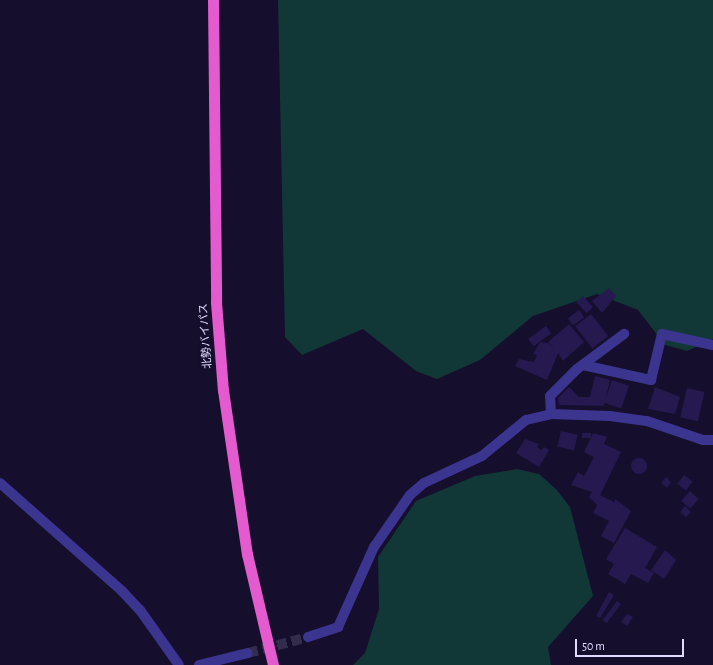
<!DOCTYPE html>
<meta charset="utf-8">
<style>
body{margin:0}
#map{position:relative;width:713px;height:665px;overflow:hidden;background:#150e2d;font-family:"Alegreya Sans","Noto Sans JP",sans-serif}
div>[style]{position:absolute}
.green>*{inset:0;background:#113737}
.building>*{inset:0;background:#261950;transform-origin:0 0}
.round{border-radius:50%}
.minor-tunnel>*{height:10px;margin-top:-5px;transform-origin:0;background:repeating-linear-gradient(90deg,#332d4c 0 10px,transparent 0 15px)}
.minor>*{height:10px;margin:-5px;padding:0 5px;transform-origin:5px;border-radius:5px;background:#3c3590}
.tertiary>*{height:10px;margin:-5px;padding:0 5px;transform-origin:5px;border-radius:5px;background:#3c3590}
.trunk>*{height:11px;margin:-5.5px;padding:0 5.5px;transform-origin:5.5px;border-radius:5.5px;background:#e45bd0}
span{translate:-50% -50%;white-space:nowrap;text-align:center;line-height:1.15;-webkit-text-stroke:4px #150e2d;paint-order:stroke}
.street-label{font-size:11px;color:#e0daff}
.scale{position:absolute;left:575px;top:639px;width:109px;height:18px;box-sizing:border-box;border:2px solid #e0daff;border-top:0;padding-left:5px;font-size:12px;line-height:14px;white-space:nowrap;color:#e0daff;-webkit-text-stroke:3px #150e2d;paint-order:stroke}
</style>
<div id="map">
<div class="green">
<i style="clip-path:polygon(278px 0,713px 0,713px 339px,687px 351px,665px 345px,638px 310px,597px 294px,533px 316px,480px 360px,437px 379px,416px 371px,363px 329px,302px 355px,285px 337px)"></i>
<i style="clip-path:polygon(517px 469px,539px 474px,556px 489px,570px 507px,593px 596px,548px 647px,551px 665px,353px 665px,365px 653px,379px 609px,378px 557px,416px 501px,475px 476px)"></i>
</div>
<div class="building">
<i style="clip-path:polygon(609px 288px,616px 296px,602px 313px,592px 301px)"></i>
<i style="left:583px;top:296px;width:15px;height:9px;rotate:48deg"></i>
<i style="left:579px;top:310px;width:9px;height:14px;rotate:54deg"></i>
<i style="left:591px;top:314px;width:28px;height:20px;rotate:52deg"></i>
<i style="clip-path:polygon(569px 324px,584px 342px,563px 361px,558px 353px,547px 380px,515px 366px,519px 359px,534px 362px,537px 355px,533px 354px,540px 342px,548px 343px,554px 349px,548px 342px)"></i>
<i style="left:546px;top:326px;width:9px;height:22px;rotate:54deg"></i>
<i style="clip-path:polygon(595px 376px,610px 380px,604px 406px,559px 405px,558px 398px,569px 387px,579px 397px,590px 397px)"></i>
<i style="left:612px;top:380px;width:18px;height:24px;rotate:19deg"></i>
<i style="clip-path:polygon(655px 387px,680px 397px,675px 414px,648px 409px)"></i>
<i style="left:687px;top:388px;width:18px;height:30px;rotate:13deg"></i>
<i style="left:561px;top:431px;width:17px;height:16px;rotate:13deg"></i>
<i style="left:582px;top:433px;width:9px;height:5px"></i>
<i style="clip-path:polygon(593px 433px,607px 437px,604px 444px,621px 452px,600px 495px,614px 502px,615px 499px,631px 511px,614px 543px,601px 536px,609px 521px,593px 513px,597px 505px,589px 497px,592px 492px,571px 485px,578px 472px,584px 476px,594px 457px,584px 452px)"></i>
<i style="clip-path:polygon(525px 439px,539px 444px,537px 447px,541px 450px,544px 447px,549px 450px,539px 467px,516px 453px)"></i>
<i class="round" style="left:631px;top:458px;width:16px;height:16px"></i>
<i style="left:684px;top:475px;width:11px;height:11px;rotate:38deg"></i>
<i style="clip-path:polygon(666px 477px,671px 482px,667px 488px,661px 483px)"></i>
<i style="left:690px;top:491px;width:12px;height:13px;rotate:42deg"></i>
<i style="clip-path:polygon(685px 506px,691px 512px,686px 517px,680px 512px)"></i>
<i style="clip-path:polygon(625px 528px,657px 547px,645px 568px,654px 573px,648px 583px,631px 574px,625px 584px,608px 574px,614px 564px,606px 559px)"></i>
<i style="clip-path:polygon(665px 550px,676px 560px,664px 579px,651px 570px)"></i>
<i style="clip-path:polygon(609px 592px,614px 595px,600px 618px,596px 616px)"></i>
<i style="left:617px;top:601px;width:5px;height:24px;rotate:37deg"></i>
<i style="clip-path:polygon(627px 614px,633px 617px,627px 626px,621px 622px)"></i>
</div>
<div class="minor-tunnel">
<i style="left:248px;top:653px;width:62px;rotate:-14.9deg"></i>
</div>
<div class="minor">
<i style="left:583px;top:365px;width:70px;rotate:12.4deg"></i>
<i style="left:651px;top:380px;width:47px;rotate:-76.6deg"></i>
<i style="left:662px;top:334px;width:52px;rotate:12.2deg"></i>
<i style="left:551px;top:414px;width:18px;rotate:-93deg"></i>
<i style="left:550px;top:396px;width:38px;rotate:-45deg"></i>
<i style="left:577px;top:369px;width:59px;rotate:-36.7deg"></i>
<i style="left:308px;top:637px;width:32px;rotate:-18deg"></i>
<i style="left:338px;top:627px;width:88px;rotate:-65.8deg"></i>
<i style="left:374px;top:547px;width:63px;rotate:-55.3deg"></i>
<i style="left:410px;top:495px;width:18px;rotate:-41deg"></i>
<i style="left:424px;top:483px;width:64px;rotate:-25deg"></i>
<i style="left:482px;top:456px;width:57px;rotate:-39.3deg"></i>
<i style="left:526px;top:420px;width:26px;rotate:-13deg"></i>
<i style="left:551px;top:414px;width:59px;rotate:1.9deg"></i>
<i style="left:610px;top:416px;width:37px;rotate:8deg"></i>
<i style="left:647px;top:421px;width:59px;rotate:18.7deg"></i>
<i style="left:703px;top:440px;width:10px"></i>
<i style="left:199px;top:665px;width:50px;rotate:-13.8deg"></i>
</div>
<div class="tertiary">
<i style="left:0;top:483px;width:163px;rotate:41.5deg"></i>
<i style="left:122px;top:591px;width:26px;rotate:47deg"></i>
<i style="left:140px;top:610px;width:67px;rotate:54.7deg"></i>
</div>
<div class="trunk">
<i style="left:213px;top:0;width:302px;rotate:89.4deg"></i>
<i style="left:216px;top:302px;width:88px;rotate:85.5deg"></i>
<i style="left:223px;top:390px;width:166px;rotate:81.7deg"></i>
<i style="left:247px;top:554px;width:114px;rotate:76.8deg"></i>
</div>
<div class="street-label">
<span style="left:206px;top:336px;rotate:-94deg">北勢バイパス</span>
</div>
<div class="scale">50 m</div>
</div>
